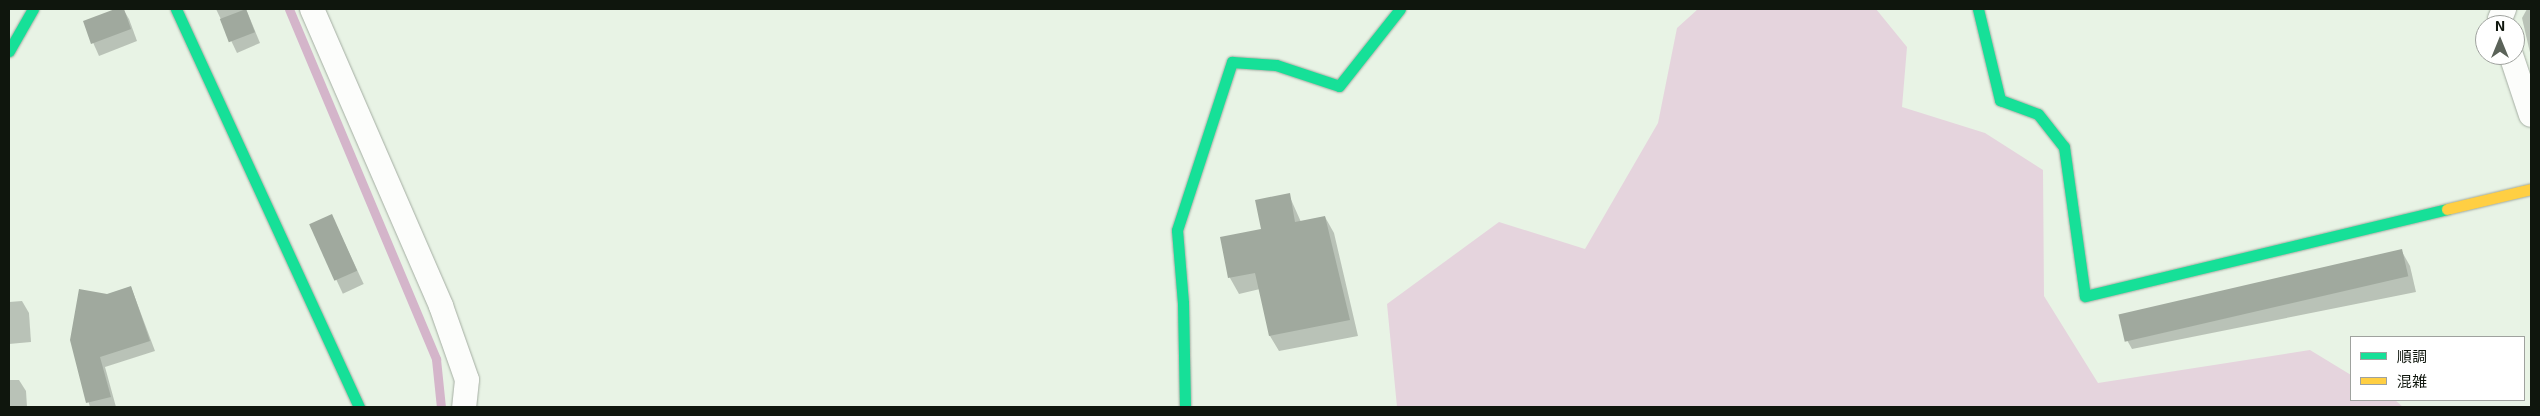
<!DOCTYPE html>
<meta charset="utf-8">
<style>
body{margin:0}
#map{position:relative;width:2540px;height:416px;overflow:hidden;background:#e8f3e5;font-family:"Exo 2","Noto Sans JP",sans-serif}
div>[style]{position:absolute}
.green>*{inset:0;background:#e5d4dd}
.shadow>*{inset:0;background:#0003;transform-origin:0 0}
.stream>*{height:9px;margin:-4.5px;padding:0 4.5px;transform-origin:4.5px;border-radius:4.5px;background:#d4b5ca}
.building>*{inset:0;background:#a0a99e;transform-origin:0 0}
.roads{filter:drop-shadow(0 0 1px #a4ada2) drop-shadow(0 0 1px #a4ada2)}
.street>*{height:24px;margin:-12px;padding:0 12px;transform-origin:12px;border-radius:12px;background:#fcfdfb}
.fast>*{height:11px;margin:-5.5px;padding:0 5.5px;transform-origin:5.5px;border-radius:5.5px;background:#16e098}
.slow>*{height:11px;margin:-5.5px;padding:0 5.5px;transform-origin:5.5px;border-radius:5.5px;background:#ffcf43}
span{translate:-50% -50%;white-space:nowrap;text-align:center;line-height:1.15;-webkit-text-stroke:4.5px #fff;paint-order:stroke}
.frame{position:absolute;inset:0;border:10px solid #0f160d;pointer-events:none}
.legend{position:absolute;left:2350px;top:336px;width:175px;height:65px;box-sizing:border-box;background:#fff;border:1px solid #9fa29e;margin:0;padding:6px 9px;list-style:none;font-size:15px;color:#0f160d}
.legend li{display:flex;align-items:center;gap:10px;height:25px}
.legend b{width:25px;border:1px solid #9fa29e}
.north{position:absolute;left:2475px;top:15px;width:50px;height:50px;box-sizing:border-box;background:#fff;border:1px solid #9fa29e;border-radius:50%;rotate:0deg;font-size:14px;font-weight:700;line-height:20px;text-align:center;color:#0f160d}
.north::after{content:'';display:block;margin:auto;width:18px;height:22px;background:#5b6359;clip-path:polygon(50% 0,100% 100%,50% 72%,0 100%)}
</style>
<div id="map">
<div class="green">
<i style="clip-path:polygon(1698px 9px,1876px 9px,1907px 47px,1902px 107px,1985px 133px,2043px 170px,2044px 296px,2098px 383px,2310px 350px,2351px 375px,2351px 400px,2395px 400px,2403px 407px,1397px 407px,1387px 304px,1499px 222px,1585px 249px,1658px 123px,1677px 28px)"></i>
</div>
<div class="shadow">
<i style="clip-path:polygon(119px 9px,123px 9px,129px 19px,137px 41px,99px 56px,84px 22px)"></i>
<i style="clip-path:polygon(216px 9px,246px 9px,260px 43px,237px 53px)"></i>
<i style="clip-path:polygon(2527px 9px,2531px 9px,2531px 57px,2522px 18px)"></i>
<i style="clip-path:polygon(1289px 195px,1301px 222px,1325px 217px,1334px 233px,1358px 336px,1279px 351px,1270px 336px,1260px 289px,1239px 294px,1230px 278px,1222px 238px,1262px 230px)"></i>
<i style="left:332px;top:216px;width:75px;height:23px;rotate:65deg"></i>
<i style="clip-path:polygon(2401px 250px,2410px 266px,2416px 292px,2132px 349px,2123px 333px)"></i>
<i style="clip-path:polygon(131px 287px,155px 351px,105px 367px,116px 407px,90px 407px,71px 340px,107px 295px)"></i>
<i style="clip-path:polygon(22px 301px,29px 313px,31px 342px,9px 344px,9px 302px)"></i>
<i style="clip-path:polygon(9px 380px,19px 380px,26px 391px,27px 407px,9px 407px)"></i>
</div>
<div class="stream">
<i style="left:289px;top:9px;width:380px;rotate:67.2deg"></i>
<i style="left:436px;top:359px;width:48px;rotate:84.1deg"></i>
</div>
<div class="building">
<i style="clip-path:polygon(115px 9px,124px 9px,131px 29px,91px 44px,83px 21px)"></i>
<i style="left:246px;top:9px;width:25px;height:28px;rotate:69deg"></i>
<i style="clip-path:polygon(1290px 193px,1295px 222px,1325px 216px,1350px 320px,1269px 336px,1255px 273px,1228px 278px,1220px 237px,1261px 229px,1255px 200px)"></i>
<i style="left:332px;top:214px;width:62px;height:25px;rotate:66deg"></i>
<i style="left:2402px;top:249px;width:28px;height:291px;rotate:77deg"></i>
<i style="clip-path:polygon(131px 286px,150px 341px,100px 357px,111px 397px,86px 403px,70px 340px,79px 289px,107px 294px)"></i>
</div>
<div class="roads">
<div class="street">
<i style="left:312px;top:9px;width:324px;rotate:66.5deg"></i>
<i style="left:441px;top:306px;width:78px;rotate:70.6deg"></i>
<i style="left:467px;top:380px;width:27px;rotate:96deg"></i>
<i style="left:2502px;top:25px;width:6px;rotate:-108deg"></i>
<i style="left:2500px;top:19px;width:11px;rotate:-68deg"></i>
<i style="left:2511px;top:55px;width:63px;rotate:71.6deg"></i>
</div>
<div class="fast">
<i style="left:176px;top:9px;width:438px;rotate:65.3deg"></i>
<i style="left:1978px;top:9px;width:94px;rotate:76.4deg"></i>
<i style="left:2000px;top:100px;width:40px;rotate:20.2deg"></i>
<i style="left:2038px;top:114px;width:42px;rotate:51.8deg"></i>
<i style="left:2064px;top:147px;width:150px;rotate:82deg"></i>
<i style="left:2085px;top:296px;width:372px;rotate:-13.5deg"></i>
<i style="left:9px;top:51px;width:48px;rotate:-60.3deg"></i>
<i style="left:1185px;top:407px;width:104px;rotate:-91.1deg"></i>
<i style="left:1183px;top:303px;width:73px;rotate:-94.7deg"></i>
<i style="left:1177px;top:230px;width:177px;rotate:-71.9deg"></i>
<i style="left:1232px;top:62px;width:44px;rotate:3.9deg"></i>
<i style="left:1276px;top:65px;width:66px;rotate:18.4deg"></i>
<i style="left:1339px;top:86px;width:98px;rotate:-51.6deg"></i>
</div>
<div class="slow">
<i style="left:2447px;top:209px;width:86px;rotate:-13.4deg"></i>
</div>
</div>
<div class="frame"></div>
<ul class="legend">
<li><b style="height:6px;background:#16e098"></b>順調</li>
<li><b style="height:6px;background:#ffcf43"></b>混雑</li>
</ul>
<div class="north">N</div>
</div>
